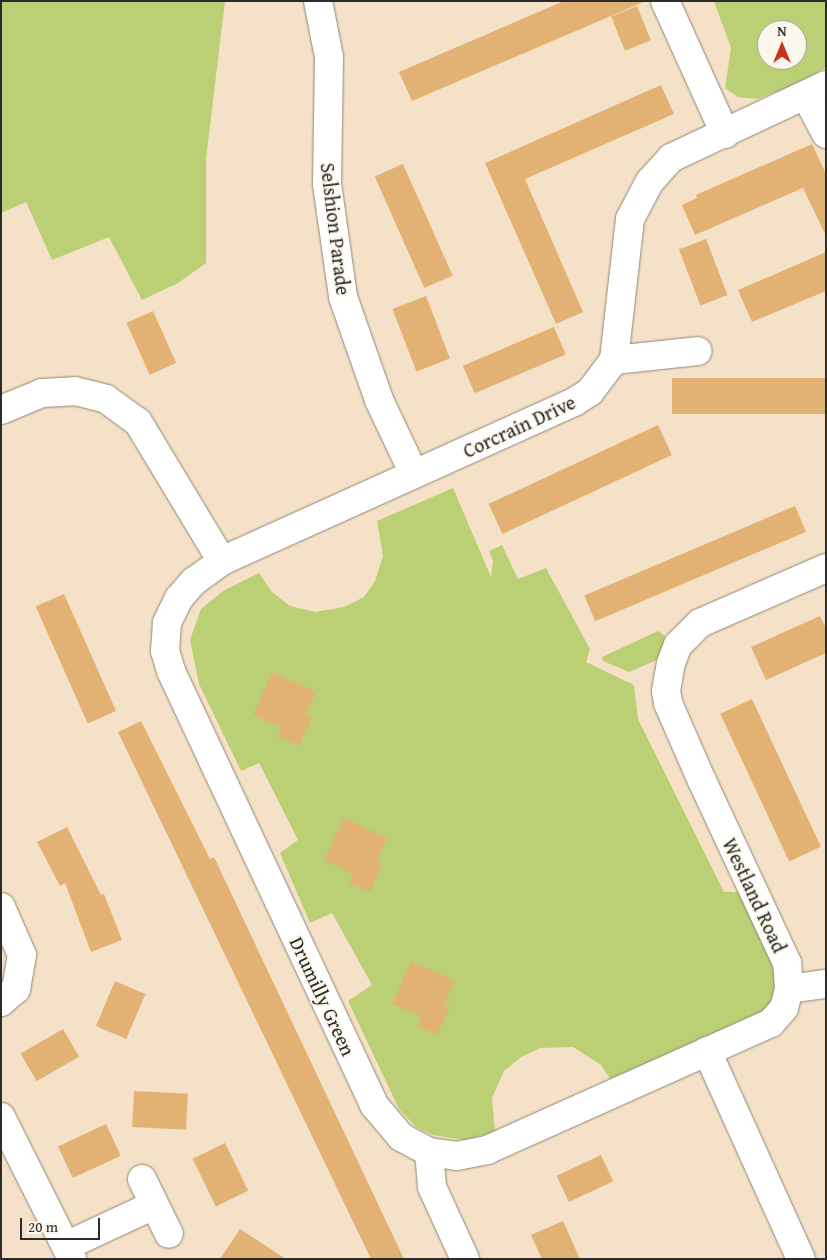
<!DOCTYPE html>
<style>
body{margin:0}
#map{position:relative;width:827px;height:1260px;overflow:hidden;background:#f5e1c7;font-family:"Gentium Book Plus",serif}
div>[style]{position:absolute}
.green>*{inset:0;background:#bbd074}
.building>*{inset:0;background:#e1b274;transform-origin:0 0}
.roads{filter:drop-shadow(0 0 1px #908679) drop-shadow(0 0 1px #908679)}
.minor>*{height:28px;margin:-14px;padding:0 14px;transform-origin:14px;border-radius:14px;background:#fff}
span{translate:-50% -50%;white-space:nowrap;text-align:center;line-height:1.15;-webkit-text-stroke:4px #fbf7ec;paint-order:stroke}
.street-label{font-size:20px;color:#2b2b2b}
.frame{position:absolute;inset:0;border:2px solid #2b2b2b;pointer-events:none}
.north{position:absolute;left:757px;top:20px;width:50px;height:50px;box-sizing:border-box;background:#fbf7ec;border:1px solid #a8a59f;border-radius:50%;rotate:0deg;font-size:14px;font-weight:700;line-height:20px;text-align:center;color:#2b2b2b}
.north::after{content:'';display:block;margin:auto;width:18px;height:22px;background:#c8321e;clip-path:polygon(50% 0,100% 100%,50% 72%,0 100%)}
.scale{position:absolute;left:20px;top:1218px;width:80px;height:22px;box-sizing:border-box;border:2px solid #2b2b2b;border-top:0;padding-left:6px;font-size:15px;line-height:18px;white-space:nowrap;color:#2b2b2b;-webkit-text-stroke:4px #fbf7ec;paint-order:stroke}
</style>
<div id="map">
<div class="green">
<i style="clip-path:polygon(1px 1px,225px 1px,206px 159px,206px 263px,178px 283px,142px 300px,109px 237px,52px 260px,26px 202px,1px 213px)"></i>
<i style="clip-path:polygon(evenodd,714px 1px,826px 1px,826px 67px,801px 82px,757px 99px,738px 97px,725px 88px,731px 48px,714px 1px,767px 30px,797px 30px,797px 60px,767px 60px,767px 30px)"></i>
<i style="clip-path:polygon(453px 488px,491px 577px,493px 561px,489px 551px,502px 545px,518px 579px,546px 568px,590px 649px,586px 662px,634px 685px,638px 719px,724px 892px,744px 892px,777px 974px,773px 1007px,610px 1079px,601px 1065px,573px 1047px,540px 1048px,521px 1057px,504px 1071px,492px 1098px,495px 1132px,465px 1140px,433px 1135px,416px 1127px,399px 1109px,348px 1001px,372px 985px,332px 913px,310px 923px,280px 853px,298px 840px,259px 763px,241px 771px,199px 684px,190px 640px,201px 609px,223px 591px,259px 573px,272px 592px,290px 606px,315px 612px,344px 607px,364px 597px,375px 581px,383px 556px,377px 521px)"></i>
<i style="clip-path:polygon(658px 631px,665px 636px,659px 659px,629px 672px,603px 661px,602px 657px)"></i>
</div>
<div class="building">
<i style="clip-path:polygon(564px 1px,646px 1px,412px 101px,399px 72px)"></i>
<i style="left:637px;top:6px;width:37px;height:28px;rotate:68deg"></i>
<i style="clip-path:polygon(661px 85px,674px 114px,525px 179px,583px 312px,556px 324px,485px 163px)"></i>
<i style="clip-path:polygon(812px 144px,826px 174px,826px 236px,803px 188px,695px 235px,682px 205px,697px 198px,696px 195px)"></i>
<i style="left:403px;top:164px;width:122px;height:31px;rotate:66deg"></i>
<i style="left:706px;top:239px;width:60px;height:29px;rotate:69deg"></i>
<i style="clip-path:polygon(826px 252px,826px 291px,752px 322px,738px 290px)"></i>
<i style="left:426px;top:296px;width:67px;height:36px;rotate:69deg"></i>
<i style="left:153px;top:311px;width:57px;height:29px;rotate:66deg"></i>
<i style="left:554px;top:327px;width:30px;height:99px;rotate:67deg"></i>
<i style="left:826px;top:378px;width:36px;height:154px;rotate:90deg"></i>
<i style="left:658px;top:425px;width:33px;height:187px;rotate:65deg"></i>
<i style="left:795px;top:506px;width:28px;height:229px;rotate:67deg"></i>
<i style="left:64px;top:594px;width:128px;height:31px;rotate:66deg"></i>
<i style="clip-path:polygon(820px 616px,826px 628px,826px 653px,766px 680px,751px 647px)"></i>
<i style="clip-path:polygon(272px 672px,316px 692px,306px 715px,312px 718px,299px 746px,278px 737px,282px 728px,253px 715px)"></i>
<i style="left:752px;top:699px;width:163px;height:35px;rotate:65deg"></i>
<i style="clip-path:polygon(141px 721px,210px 859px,214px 857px,404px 1259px,371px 1259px,118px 732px)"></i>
<i style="clip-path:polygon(344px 818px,387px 838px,377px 861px,383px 863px,370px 892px,349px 883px,353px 874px,324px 860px)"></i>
<i style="clip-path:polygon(67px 827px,101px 895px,104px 894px,122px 940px,91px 952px,65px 883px,60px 886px,37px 842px)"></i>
<i style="clip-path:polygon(411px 961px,455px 981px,444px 1004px,450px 1007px,437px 1035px,417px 1026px,421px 1017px,392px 1004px)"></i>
<i style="left:115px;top:981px;width:33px;height:49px;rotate:23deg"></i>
<i style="left:63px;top:1029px;width:32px;height:49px;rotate:60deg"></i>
<i style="left:134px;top:1091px;width:54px;height:36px;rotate:3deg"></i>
<i style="left:106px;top:1124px;width:35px;height:53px;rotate:65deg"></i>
<i style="left:225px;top:1143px;width:53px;height:36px;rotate:64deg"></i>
<i style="left:601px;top:1155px;width:29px;height:49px;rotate:65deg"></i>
<i style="clip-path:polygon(563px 1221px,580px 1259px,542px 1259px,531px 1235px)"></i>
<i style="clip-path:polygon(240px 1229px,286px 1259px,220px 1259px)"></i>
</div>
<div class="roads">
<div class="minor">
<i style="left:318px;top:1px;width:57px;rotate:78.9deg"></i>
<i style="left:329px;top:57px;width:127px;rotate:90.9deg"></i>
<i style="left:327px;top:184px;width:114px;rotate:81.9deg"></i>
<i style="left:343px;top:297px;width:109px;rotate:70.7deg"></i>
<i style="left:379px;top:400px;width:82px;rotate:64.7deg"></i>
<i style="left:665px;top:1px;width:146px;rotate:65.7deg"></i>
<i style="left:826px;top:85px;width:171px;rotate:154.8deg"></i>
<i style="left:671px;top:158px;width:31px;rotate:132deg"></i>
<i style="left:650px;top:181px;width:43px;rotate:117.8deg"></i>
<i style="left:630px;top:219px;width:142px;rotate:96.5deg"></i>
<i style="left:614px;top:360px;width:40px;rotate:127deg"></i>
<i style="left:590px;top:392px;width:19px;rotate:148deg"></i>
<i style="left:574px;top:402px;width:386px;rotate:155.7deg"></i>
<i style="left:222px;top:561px;width:34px;rotate:144deg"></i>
<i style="left:194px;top:581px;width:23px;rotate:131deg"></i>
<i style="left:179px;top:598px;width:28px;rotate:116deg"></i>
<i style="left:167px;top:623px;width:28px;rotate:94deg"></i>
<i style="left:165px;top:651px;width:21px;rotate:73deg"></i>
<i style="left:171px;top:671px;width:479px;rotate:64.9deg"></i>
<i style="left:374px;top:1105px;width:42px;rotate:49.8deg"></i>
<i style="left:401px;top:1137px;width:32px;rotate:28deg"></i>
<i style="left:429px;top:1152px;width:28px;rotate:8deg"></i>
<i style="left:457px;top:1156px;width:31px;rotate:-11deg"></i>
<i style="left:487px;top:1150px;width:311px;rotate:-24.1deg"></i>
<i style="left:771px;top:1023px;width:20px;rotate:-49deg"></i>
<i style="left:784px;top:1008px;width:20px;rotate:-75deg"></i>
<i style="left:789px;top:989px;width:26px;rotate:-94deg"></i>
<i style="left:787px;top:963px;width:201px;rotate:-115deg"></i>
<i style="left:702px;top:781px;width:85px;rotate:-113.6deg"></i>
<i style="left:668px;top:703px;width:12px;rotate:-99deg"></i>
<i style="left:666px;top:691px;width:28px;rotate:-80deg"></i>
<i style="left:671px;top:663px;width:19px;rotate:-69deg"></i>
<i style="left:678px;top:645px;width:31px;rotate:-45deg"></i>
<i style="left:700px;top:623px;width:137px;rotate:-23.6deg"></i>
<i style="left:806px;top:96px;width:43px;rotate:62.2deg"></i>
<i style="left:614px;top:360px;width:84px;rotate:-6.1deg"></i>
<i style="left:1px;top:410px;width:44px;rotate:-22.5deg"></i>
<i style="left:42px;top:393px;width:33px;rotate:-3deg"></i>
<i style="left:75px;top:391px;width:32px;rotate:14deg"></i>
<i style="left:106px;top:399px;width:39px;rotate:36deg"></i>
<i style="left:138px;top:422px;width:162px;rotate:58.9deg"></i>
<i style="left:1px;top:907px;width:52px;rotate:66.4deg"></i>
<i style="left:22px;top:955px;width:35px;rotate:100deg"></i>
<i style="left:16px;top:989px;width:20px;rotate:139deg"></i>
<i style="left:789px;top:989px;width:37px;rotate:-8deg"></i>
<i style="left:707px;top:1051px;width:228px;rotate:65.7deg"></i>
<i style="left:1px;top:1117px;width:159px;rotate:63.4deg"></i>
<i style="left:429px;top:1152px;width:35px;rotate:85deg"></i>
<i style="left:432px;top:1187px;width:79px;rotate:65.4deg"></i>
<i style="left:142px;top:1179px;width:61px;rotate:63.9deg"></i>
<i style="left:66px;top:1246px;width:97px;rotate:-25deg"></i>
</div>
</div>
<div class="street-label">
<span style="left:336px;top:229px;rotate:83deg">Selshion Parade</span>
<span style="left:519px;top:426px;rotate:-25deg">Corcrain Drive</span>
<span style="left:755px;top:895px;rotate:65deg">Westland Road</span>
<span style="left:323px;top:996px;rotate:65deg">Drumilly Green</span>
</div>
<div class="frame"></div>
<div class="north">N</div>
<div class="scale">20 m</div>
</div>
